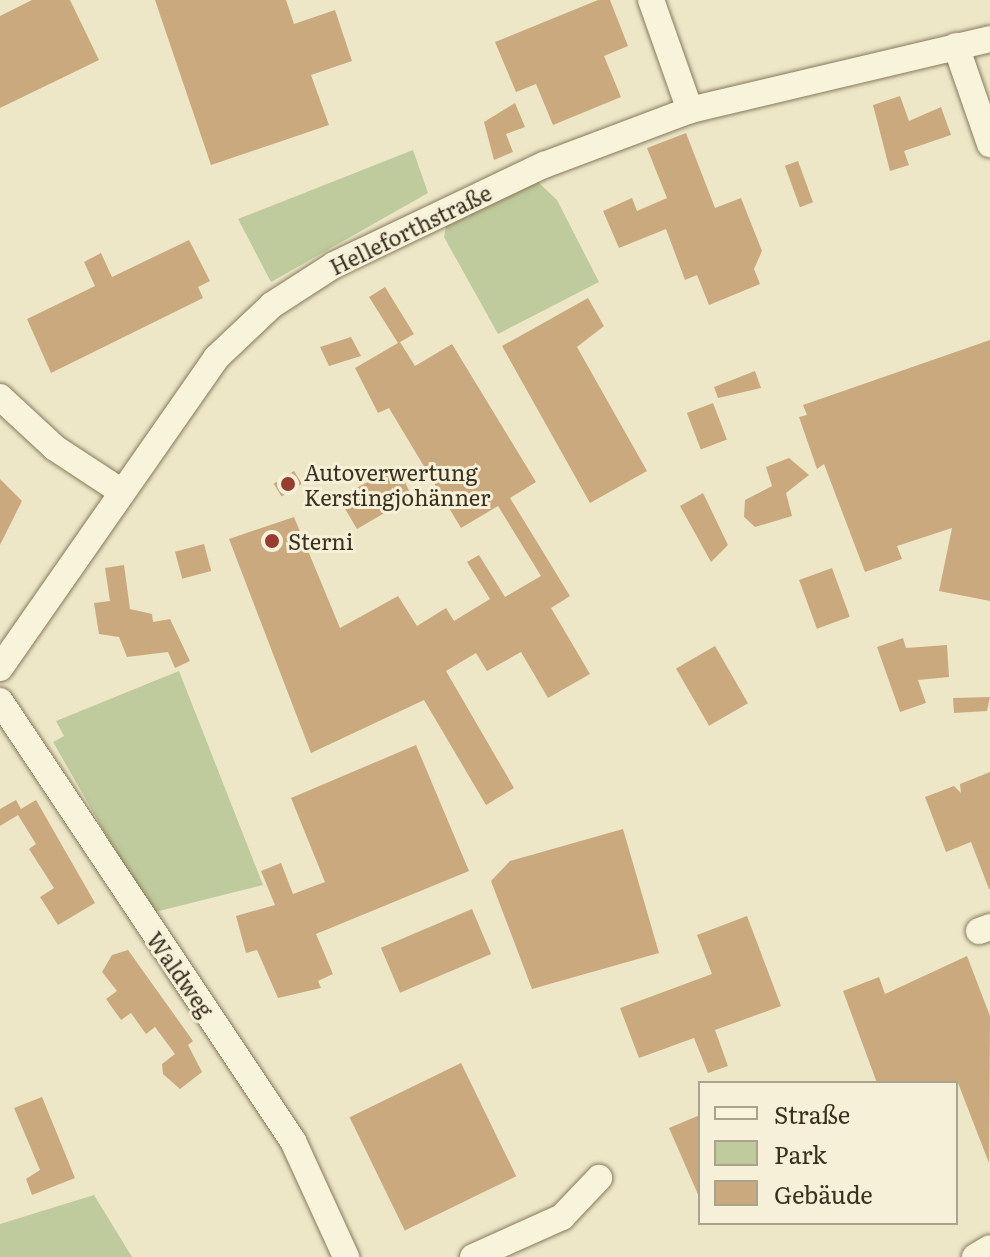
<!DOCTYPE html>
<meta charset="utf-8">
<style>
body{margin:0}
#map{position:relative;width:990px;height:1257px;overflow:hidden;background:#ede7c8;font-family:Literata,serif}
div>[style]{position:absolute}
.green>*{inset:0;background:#bfcb9c}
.building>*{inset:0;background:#caa97f;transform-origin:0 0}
.roads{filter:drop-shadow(0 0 2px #897a5d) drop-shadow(0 0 2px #897a5d)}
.minor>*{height:26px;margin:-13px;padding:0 13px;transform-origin:13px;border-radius:13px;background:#f8f3db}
.dots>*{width:22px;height:22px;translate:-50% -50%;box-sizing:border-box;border:4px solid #f5f0d7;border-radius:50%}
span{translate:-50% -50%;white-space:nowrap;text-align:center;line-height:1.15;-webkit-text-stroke:6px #f5f0d7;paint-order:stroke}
.street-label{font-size:22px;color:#3a3020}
.poi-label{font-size:22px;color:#3a3020}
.left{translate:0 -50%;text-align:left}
.legend{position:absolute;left:698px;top:1081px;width:260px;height:144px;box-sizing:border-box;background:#f5f0d7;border:2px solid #aaa38e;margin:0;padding:10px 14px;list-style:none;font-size:24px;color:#3a3020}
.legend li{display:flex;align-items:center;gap:16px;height:40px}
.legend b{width:40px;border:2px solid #aaa38e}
</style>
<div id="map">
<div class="green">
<i style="clip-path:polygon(413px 150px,428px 193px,271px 282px,238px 219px)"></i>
<i style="clip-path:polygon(536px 180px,557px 200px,599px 282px,498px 334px,444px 237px,447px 221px)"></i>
<i style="clip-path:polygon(179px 671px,263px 885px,151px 913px,53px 742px,64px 736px,56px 721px)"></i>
<i style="clip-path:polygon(94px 1195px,132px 1257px,0 1257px,0 1224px)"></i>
</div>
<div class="building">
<i style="clip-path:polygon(32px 0,70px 0,99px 60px,0 108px,0 16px)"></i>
<i style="clip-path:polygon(155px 0,286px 0,294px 24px,335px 10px,352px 61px,311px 75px,329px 125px,211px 165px)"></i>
<i style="clip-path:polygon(598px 0,610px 0,628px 46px,604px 56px,621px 97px,553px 125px,536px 84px,516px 92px,495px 42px)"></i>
<i style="clip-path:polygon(900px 96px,909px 121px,941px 107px,951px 135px,904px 151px,909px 165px,890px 171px,873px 105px)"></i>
<i style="clip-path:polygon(515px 103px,525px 127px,506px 134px,513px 152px,494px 160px,484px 122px)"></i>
<i style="clip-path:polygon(686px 133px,715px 208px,741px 198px,762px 251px,754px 269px,760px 284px,709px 305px,697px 275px,685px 280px,666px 229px,619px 248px,603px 211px,632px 198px,637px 211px,667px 198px,647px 148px)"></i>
<i style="left:798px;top:161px;width:44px;height:14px;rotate:70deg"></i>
<i style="clip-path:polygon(189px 240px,210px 281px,198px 287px,203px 298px,51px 373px,27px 319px,95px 286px,84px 262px,101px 253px,112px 277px)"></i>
<i style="clip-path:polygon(385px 287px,414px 334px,400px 342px,415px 366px,452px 344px,536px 482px,510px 498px,570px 596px,551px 608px,590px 674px,548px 698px,521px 652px,487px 671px,476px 653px,446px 671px,514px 788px,486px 805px,424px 700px,311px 753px,229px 539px,294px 517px,340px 628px,398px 596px,417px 626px,446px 608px,454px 621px,490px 599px,467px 562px,479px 555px,505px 597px,541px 576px,498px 506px,461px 528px,389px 408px,378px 413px,355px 368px,398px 343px,369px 297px)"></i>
<i style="clip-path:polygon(588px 298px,604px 326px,577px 347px,647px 471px,590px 503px,502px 346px)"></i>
<i style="clip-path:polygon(351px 337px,361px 356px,329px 366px,320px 347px)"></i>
<i style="clip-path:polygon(990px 340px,990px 601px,939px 591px,952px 528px,897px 546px,902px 559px,865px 572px,824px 464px,817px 469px,799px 417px,807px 415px,803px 405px)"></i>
<i style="clip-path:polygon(755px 371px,761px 388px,718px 398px,714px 387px)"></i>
<i style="left:713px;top:403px;width:39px;height:28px;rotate:69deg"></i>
<i style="clip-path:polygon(789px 458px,809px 475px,786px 493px,792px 516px,755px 527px,744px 517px,745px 500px,772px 486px,766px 467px)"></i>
<i style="clip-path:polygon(398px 467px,412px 497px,357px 529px,338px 497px)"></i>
<i style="left:294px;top:471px;width:15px;height:24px;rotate:58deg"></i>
<i style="clip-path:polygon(0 479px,22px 501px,0 545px)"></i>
<i style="clip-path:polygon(703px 493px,728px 545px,711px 562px,680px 506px)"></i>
<i style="left:204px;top:544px;width:28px;height:30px;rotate:75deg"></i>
<i style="clip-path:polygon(124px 565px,130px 609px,152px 614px,153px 622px,170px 619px,190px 661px,175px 668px,168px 652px,127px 657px,119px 637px,99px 634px,94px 603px,110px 601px,105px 568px)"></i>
<i style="left:832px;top:568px;width:52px;height:35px;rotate:70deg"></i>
<i style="clip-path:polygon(903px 638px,906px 648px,947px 645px,949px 677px,918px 680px,926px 703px,900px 712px,877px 647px)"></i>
<i style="left:715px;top:646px;width:66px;height:45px;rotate:60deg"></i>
<i style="clip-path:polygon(990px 697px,987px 711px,954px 713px,953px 698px)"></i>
<i style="clip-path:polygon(416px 745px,469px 871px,316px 934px,333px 974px,318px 981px,321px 988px,278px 998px,257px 950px,246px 953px,236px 916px,275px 905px,261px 871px,281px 863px,293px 894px,325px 882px,291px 798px)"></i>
<i style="clip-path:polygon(990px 772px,990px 889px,989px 889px,971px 842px,946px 852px,925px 797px,954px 786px,961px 793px,960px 784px)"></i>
<i style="clip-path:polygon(16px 800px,21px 809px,36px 800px,95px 903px,58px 925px,40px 897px,54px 888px,29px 849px,36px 844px,18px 815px,0 826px,0 809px)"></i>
<i style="clip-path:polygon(623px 829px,659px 953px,532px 989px,491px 881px,510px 861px)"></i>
<i style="left:472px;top:909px;width:49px;height:99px;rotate:67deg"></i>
<i style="clip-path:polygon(747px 916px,781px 1006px,715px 1030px,728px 1066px,708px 1073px,694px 1038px,639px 1058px,620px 1008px,712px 974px,697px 935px)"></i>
<i style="clip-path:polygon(128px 950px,193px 1041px,188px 1045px,202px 1072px,180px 1089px,163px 1074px,162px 1064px,175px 1054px,155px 1027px,146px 1034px,131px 1013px,121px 1020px,106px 999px,117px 991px,102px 972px,112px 955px)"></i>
<i style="clip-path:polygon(967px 956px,990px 1016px,989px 1163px,958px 1083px,877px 1083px,843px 991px,879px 977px,885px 994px)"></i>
<i style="left:461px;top:1063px;width:126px;height:124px;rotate:64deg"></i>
<i style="clip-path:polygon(42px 1097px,75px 1178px,32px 1195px,26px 1179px,40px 1170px,14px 1108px)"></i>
<i style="clip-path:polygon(700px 1115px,700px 1199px,669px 1128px)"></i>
</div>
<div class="roads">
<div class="minor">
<i style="left:651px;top:0;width:117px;rotate:70.5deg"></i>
<i style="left:956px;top:46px;width:104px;rotate:70.9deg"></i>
<i style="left:0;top:397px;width:75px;rotate:42.8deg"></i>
<i style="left:55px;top:448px;width:80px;rotate:33.3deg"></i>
<i style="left:0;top:668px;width:378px;rotate:-55.1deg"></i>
<i style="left:216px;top:358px;width:77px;rotate:-43.4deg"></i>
<i style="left:272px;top:305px;width:74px;rotate:-32.8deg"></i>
<i style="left:334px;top:265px;width:233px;rotate:-25.5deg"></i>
<i style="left:544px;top:165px;width:156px;rotate:-20.6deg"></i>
<i style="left:690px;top:110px;width:308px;rotate:-13.3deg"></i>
<i style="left:0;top:701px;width:529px;rotate:56.34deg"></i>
<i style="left:293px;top:1141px;width:128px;rotate:65.4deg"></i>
<i style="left:979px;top:931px;width:12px;rotate:-20deg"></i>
<i style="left:473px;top:1257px;width:98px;rotate:-24.2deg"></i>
<i style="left:562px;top:1217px;width:54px;rotate:-46.5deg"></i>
<i style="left:975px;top:1257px;width:17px;rotate:-31deg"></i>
</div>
</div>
<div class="dots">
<i style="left:288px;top:484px;background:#963d2f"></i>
<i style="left:272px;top:541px;background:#963d2f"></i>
</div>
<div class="street-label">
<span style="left:410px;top:229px;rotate:-26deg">Helleforthstraße</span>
<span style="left:181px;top:974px;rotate:55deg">Waldweg</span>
</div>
<div class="poi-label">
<span class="left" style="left:304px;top:484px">Autoverwertung<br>Kerstingjohänner</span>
<span class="left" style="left:288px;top:541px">Sterni</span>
</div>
<ul class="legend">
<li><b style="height:10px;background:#f8f3db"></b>Straße</li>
<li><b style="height:22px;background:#bfcb9c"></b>Park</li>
<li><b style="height:22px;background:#caa97f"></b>Gebäude</li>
</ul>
</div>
